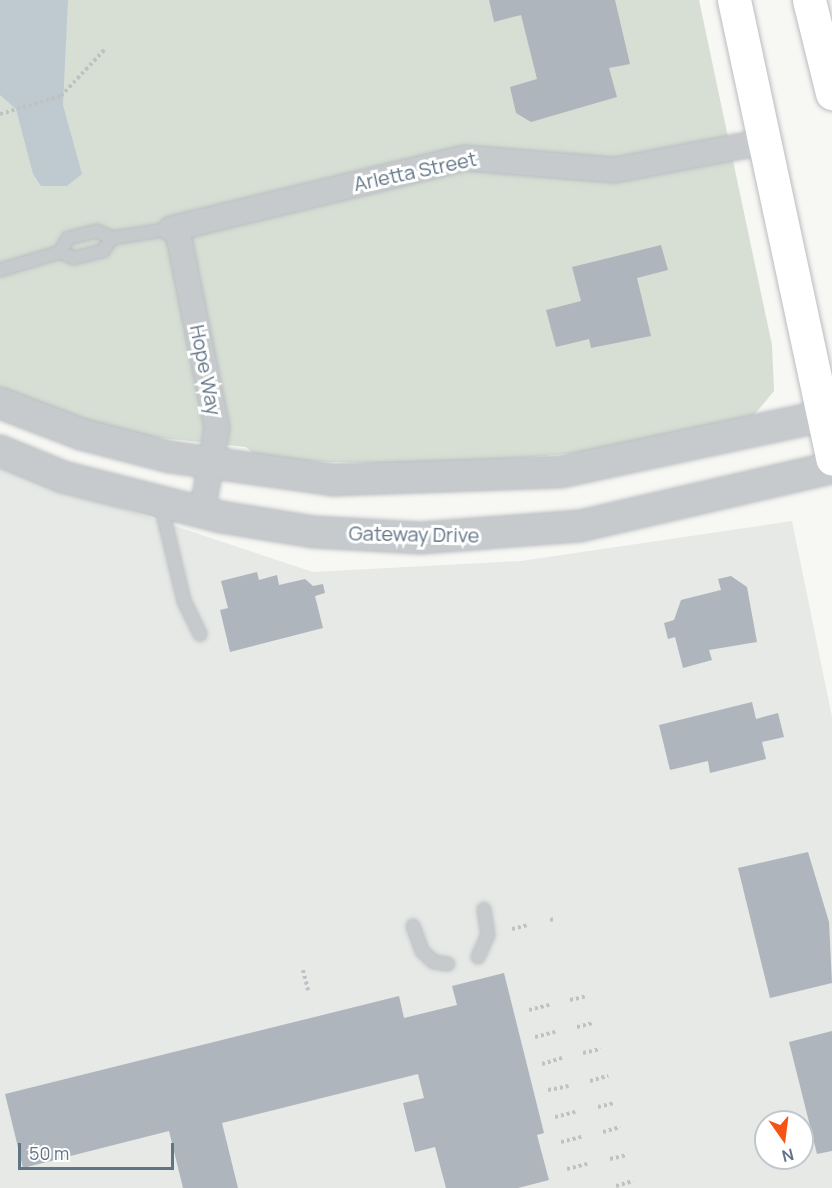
<!DOCTYPE html>
<style>
body{margin:0}
#map{position:relative;width:832px;height:1188px;overflow:hidden;background:#f7f7f3;font-family:Manrope,sans-serif}
div>[style]{position:absolute}
.built>*{inset:0;background:#e7e9e6}
.green>*{inset:0;background:#d7dfd4}
.water>*{inset:0;background:#becad0}
.building>*{inset:0;background:#aeb5bc}
.path>*{height:4px;margin-top:-2px;transform-origin:0;background:repeating-linear-gradient(90deg,#bfc2c4 0 3px,transparent 0 6px)}
.roads{filter:drop-shadow(0 0 2px #b9bdc1) drop-shadow(0 0 2px #b9bdc1)}
.service>*{height:12px;margin:-6px;padding:0 6px;transform-origin:6px;border-radius:6px;background:#c6cacd}
.minor>*{height:24px;margin:-12px;padding:0 12px;transform-origin:12px;border-radius:12px;background:#c6cacd}
.tertiary>*{height:30px;margin:-15px;padding:0 15px;transform-origin:15px;border-radius:15px;background:#c6cacd}
.primary>*{height:33px;margin:-16.5px;padding:0 16.5px;transform-origin:16.5px;border-radius:16.5px;background:#fff}
span{translate:-50% -50%;white-space:nowrap;text-align:center;line-height:1.15;-webkit-text-stroke:6px #fff;paint-order:stroke}
.street-label{font-size:20px;color:#627587}
.north{position:absolute;left:754px;top:1110px;width:60px;height:60px;box-sizing:border-box;background:#fff;border:2px solid #c0c8cf;border-radius:50%;rotate:166deg;font-size:16px;font-weight:700;line-height:24px;text-align:center;color:#627587}
.north::after{content:'';display:block;margin:auto;width:21px;height:27px;background:#f65314;clip-path:polygon(50% 0,100% 100%,50% 72%,0 100%)}
.scale{position:absolute;left:18px;top:1143px;width:156px;height:27px;box-sizing:border-box;border:3px solid #627587;border-top:0;padding-left:8px;font-size:18px;line-height:21px;white-space:nowrap;color:#627587;-webkit-text-stroke:4px #fff;paint-order:stroke}
</style>
<div id="map">
<div class="built">
<i style="clip-path:polygon(evenodd,0 468px,313px 572px,521px 561px,792px 521px,832px 717px,832px 1188px,0 1188px,0 468px,766px 1122px,802px 1122px,802px 1158px,766px 1158px,766px 1122px)"></i>
</div>
<div class="green">
<i style="clip-path:polygon(0 0,699px 0,772px 345px,774px 391px,754px 415px,688px 432px,596px 451px,446px 465px,260px 460px,246px 447px,152px 437px,73px 418px,0 391px)"></i>
</div>
<div class="water">
<i style="clip-path:polygon(0 0,68px 0,63px 105px,82px 174px,67px 186px,41px 186px,33px 174px,16px 109px,0 95px)"></i>
</div>
<div class="building">
<i style="clip-path:polygon(489px 0,615px 0,630px 64px,609px 68px,617px 97px,531px 122px,516px 113px,510px 87px,537px 79px,521px 15px,494px 22px)"></i>
<i style="clip-path:polygon(661px 245px,668px 270px,637px 278px,651px 336px,591px 348px,589px 339px,556px 347px,546px 310px,581px 301px,572px 267px)"></i>
<i style="clip-path:polygon(257px 572px,259px 580px,277px 575px,279px 585px,305px 579px,313px 586px,323px 584px,325px 593px,315px 596px,323px 628px,230px 652px,220px 610px,228px 608px,221px 581px)"></i>
<i style="clip-path:polygon(731px 576px,747px 587px,757px 642px,709px 650px,712px 660px,683px 668px,675px 637px,668px 639px,664px 623px,674px 620px,681px 600px,721px 590px,718px 579px)"></i>
<i style="clip-path:polygon(752px 702px,756px 719px,778px 713px,784px 737px,762px 742px,766px 759px,710px 773px,708px 761px,670px 770px,659px 725px)"></i>
<i style="clip-path:polygon(808px 852px,829px 922px,832px 983px,770px 998px,738px 868px)"></i>
<i style="clip-path:polygon(504px 973px,544px 1133px,537px 1135px,549px 1180px,518px 1188px,446px 1188px,435px 1147px,415px 1152px,403px 1103px,424px 1098px,418px 1074px,222px 1123px,238px 1188px,183px 1188px,169px 1131px,23px 1168px,5px 1094px,399px 996px,404px 1018px,457px 1005px,452px 986px)"></i>
<i style="clip-path:polygon(832px 1031px,832px 1151px,817px 1154px,789px 1042px)"></i>
</div>
<div class="path">
<i style="left:0;top:114px;width:64px;rotate:-16.4deg"></i>
<i style="left:61px;top:96px;width:66px;rotate:-46.8deg"></i>
<i style="left:550px;top:920px;width:5px;rotate:-11deg"></i>
<i style="left:512px;top:929px;width:16px;rotate:-14deg"></i>
<i style="left:303px;top:970px;width:21px;rotate:76deg"></i>
<i style="left:570px;top:1000px;width:17px;rotate:-13deg"></i>
<i style="left:529px;top:1010px;width:21px;rotate:-14deg"></i>
<i style="left:577px;top:1027px;width:16px;rotate:-14deg"></i>
<i style="left:535px;top:1037px;width:21px;rotate:-14deg"></i>
<i style="left:583px;top:1053px;width:18px;rotate:-13deg"></i>
<i style="left:542px;top:1064px;width:21px;rotate:-17deg"></i>
<i style="left:590px;top:1081px;width:19px;rotate:-16deg"></i>
<i style="left:548px;top:1090px;width:21px;rotate:-11deg"></i>
<i style="left:598px;top:1107px;width:16px;rotate:-14deg"></i>
<i style="left:555px;top:1117px;width:21px;rotate:-14deg"></i>
<i style="left:603px;top:1132px;width:18px;rotate:-16deg"></i>
<i style="left:561px;top:1142px;width:21px;rotate:-14deg"></i>
<i style="left:610px;top:1159px;width:17px;rotate:-13deg"></i>
<i style="left:567px;top:1169px;width:21px;rotate:-14deg"></i>
<i style="left:616px;top:1186px;width:18px;rotate:-16deg"></i>
</div>
<div class="roads">
<div class="service">
<i style="left:112px;top:238px;width:17px;rotate:-155deg"></i>
<i style="left:97px;top:231px;width:30px;rotate:166deg"></i>
<i style="left:68px;top:238px;width:16px;rotate:120deg"></i>
<i style="left:60px;top:252px;width:15px;rotate:23deg"></i>
<i style="left:74px;top:258px;width:30px;rotate:-14deg"></i>
<i style="left:103px;top:251px;width:16px;rotate:-55deg"></i>
<i style="left:112px;top:238px;width:60px;rotate:-8.7deg"></i>
<i style="left:0;top:270px;width:63px;rotate:-16.7deg"></i>
<i style="left:161px;top:505px;width:99px;rotate:76.5deg"></i>
<i style="left:184px;top:601px;width:37px;rotate:64deg"></i>
<i style="left:413px;top:926px;width:27px;rotate:70deg"></i>
<i style="left:422px;top:951px;width:16px;rotate:43deg"></i>
<i style="left:434px;top:962px;width:14px;rotate:8deg"></i>
<i style="left:478px;top:957px;width:24px;rotate:-66deg"></i>
<i style="left:488px;top:935px;width:26px;rotate:-99deg"></i>
</div>
<div class="minor">
<i style="left:177px;top:228px;width:204px;rotate:78.7deg"></i>
<i style="left:217px;top:428px;width:86px;rotate:100deg"></i>
<i style="left:171px;top:229px;width:302px;rotate:-13.6deg"></i>
<i style="left:465px;top:158px;width:150px;rotate:4.6deg"></i>
<i style="left:615px;top:170px;width:157px;rotate:-10.7deg"></i>
</div>
<div class="tertiary">
<i style="left:0;top:403px;width:87px;rotate:20.9deg"></i>
<i style="left:81px;top:434px;width:92px;rotate:14.5deg"></i>
<i style="left:170px;top:457px;width:165px;rotate:8deg"></i>
<i style="left:333px;top:480px;width:227px;rotate:-2deg"></i>
<i style="left:560px;top:472px;width:278px;rotate:-12deg"></i>
<i style="left:0;top:451px;width:68px;rotate:22.4deg"></i>
<i style="left:63px;top:477px;width:163px;rotate:14.2deg"></i>
<i style="left:221px;top:517px;width:94px;rotate:9.2deg"></i>
<i style="left:314px;top:532px;width:107px;rotate:3.2deg"></i>
<i style="left:421px;top:538px;width:159px;rotate:-4.3deg"></i>
<i style="left:580px;top:526px;width:259px;rotate:-13deg"></i>
</div>
<div class="primary">
<i style="left:734px;top:0;width:469px;rotate:77.9deg"></i>
<i style="left:809px;top:0;width:96px;rotate:76.1deg"></i>
</div>
</div>
<div class="street-label">
<span style="left:415px;top:171px;rotate:-12deg">Arletta Street</span>
<span style="left:206px;top:370px;rotate:79deg">Hope Way</span>
<span style="left:414px;top:534px;rotate:1deg">Gateway Drive</span>
</div>
<div class="north">N</div>
<div class="scale">50 m</div>
</div>
